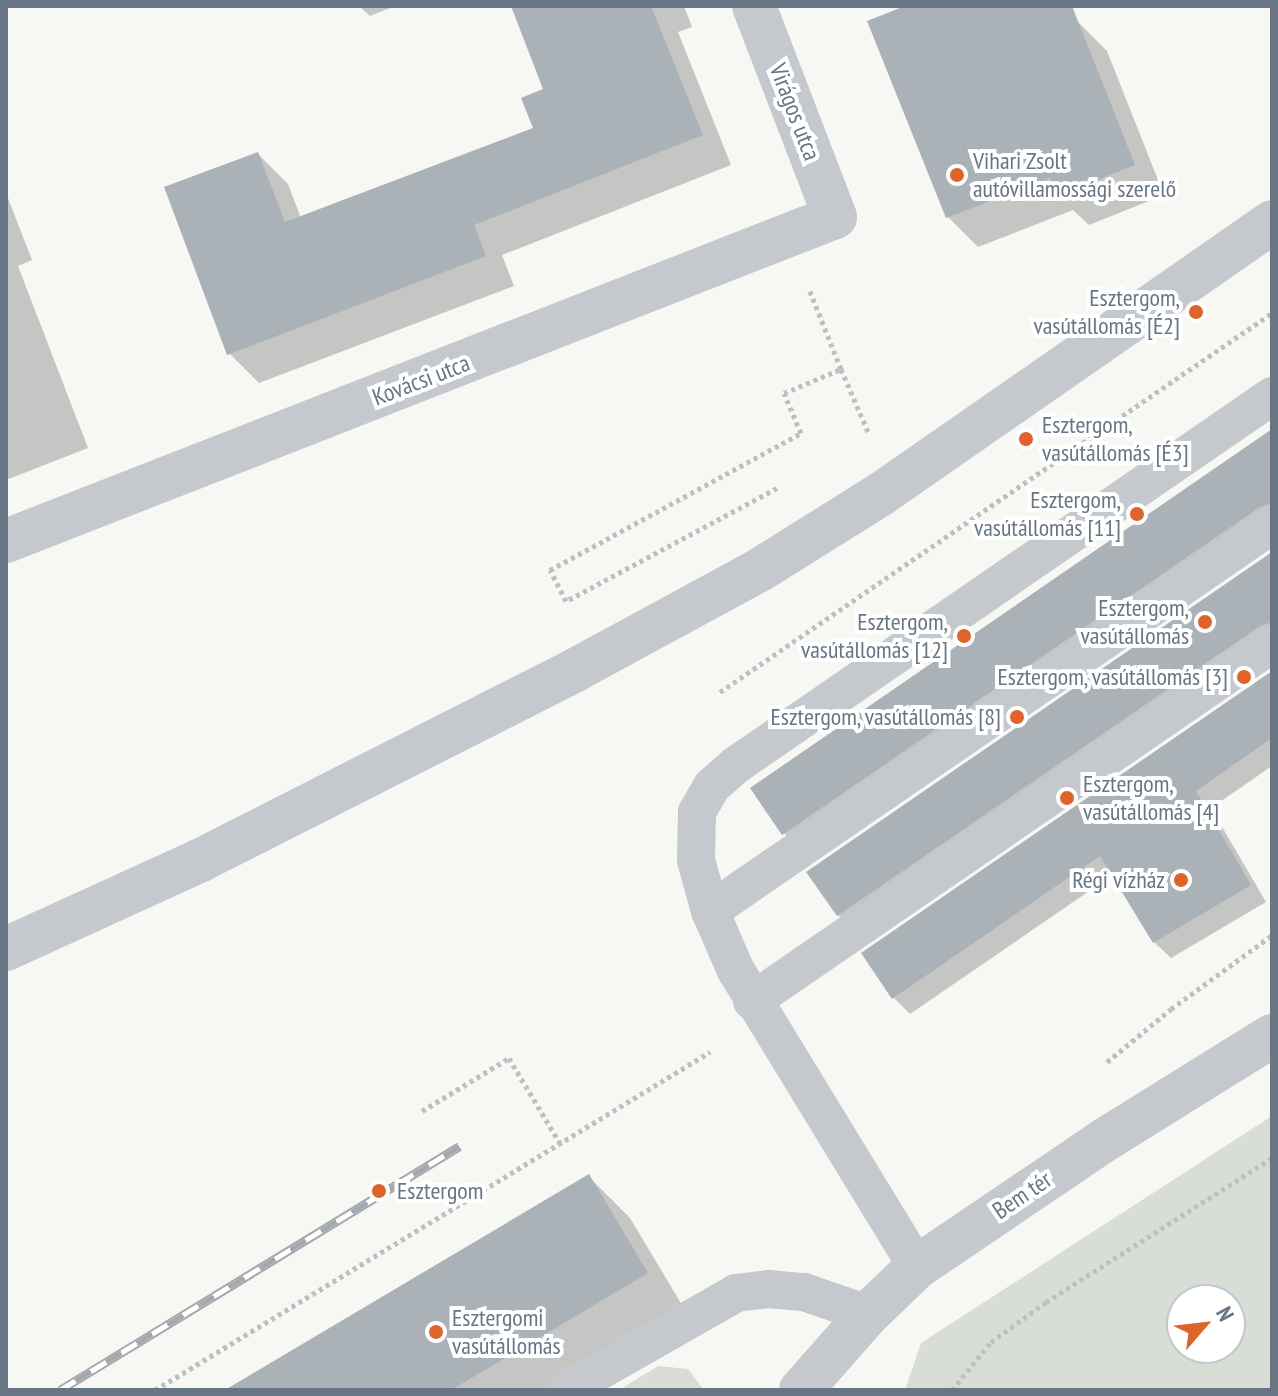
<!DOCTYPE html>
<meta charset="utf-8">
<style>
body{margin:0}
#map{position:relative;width:1278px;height:1396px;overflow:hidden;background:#f7f7f4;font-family:"PT Sans Narrow",sans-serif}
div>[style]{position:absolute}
.green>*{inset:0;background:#d8ded5}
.shadow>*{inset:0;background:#0003}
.building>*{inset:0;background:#aab1b7}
.path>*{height:5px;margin-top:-2.5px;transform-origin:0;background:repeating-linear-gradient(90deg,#bdbfc1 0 4px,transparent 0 8px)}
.lane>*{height:38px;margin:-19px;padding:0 19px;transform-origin:19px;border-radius:19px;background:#c5c8cc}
.street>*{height:44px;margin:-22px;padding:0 22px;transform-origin:22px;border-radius:22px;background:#c5c8cc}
.rail>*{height:9px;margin-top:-4.5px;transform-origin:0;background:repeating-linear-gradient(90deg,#fff 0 18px,#a4a9af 0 36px);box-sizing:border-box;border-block:2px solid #a4a9af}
.dots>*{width:22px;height:22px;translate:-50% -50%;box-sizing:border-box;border:4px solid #fff;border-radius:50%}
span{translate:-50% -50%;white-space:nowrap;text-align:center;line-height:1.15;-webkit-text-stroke:8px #fff;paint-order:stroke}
.street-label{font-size:24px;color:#677585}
.poi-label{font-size:24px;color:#677585}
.left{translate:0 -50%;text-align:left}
.right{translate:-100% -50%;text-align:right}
.frame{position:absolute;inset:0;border:8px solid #677585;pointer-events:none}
.north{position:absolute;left:1166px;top:1284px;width:80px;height:80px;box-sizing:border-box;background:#fff;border:2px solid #c2c8ce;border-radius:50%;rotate:62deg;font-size:22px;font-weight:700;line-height:32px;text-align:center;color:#677585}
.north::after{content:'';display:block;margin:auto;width:28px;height:36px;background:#e1632a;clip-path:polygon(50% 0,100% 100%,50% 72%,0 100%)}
</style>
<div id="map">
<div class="green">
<i style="clip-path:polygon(evenodd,1272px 1116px,1272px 1390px,905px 1390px,921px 1343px,1272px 1116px,1182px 1300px,1230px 1300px,1230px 1348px,1182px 1348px,1182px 1300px)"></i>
<i style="clip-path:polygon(658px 1366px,688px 1369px,704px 1390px,619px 1390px)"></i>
</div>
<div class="shadow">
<i style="clip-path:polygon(359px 6px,395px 6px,370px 16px)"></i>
<i style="clip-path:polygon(514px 6px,684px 6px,692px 27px,678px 32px,731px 165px,502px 255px,514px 286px,259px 383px,229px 353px,258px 154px,288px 184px,301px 218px,535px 129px,546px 90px)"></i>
<i style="clip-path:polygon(898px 6px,1008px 6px,1077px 21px,1107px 51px,1164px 195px,1089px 225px,1073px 210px,978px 247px,948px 217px)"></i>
<i style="clip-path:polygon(6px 193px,32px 260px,18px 266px,88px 448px,6px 480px)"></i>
<i style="clip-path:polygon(1272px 432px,1272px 526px,800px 850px,784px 833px)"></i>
<i style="clip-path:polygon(1272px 554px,1272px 645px,855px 931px,838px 915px)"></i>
<i style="clip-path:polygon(1272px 673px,1272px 766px,1211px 808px,1266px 902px,1171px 958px,1154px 942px,1114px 874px,910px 1014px,894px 998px)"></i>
<i style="clip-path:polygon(589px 1177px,630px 1218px,688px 1315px,562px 1390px,229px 1390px)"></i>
</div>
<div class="building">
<i style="clip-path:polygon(511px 6px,651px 6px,703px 135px,474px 225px,486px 256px,227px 355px,164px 187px,258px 152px,285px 222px,533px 128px,521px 98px,543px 89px)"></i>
<i style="clip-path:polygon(905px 6px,1072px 6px,1135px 165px,1057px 196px,1050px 178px,946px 218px,867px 21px)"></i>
<i style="clip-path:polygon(1272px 429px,1272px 503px,1260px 507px,782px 835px,750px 788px)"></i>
<i style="clip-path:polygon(1272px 552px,1272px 622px,1260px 626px,837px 916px,806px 872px)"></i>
<i style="clip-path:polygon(1272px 671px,1272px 738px,1196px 791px,1251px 885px,1153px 943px,1100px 856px,892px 999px,861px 953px)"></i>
<i style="clip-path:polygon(589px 1174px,648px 1273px,451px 1390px,225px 1390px)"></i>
</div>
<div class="path">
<i style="left:841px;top:369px;width:71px;rotate:66.7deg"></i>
<i style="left:777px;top:488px;width:239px;rotate:151.8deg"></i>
<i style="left:566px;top:601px;width:35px;rotate:-117deg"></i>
<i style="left:550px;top:570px;width:286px;rotate:-28.6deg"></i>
<i style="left:801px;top:433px;width:43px;rotate:-113deg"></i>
<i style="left:784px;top:393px;width:62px;rotate:-22.8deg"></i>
<i style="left:841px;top:369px;width:86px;rotate:-111.8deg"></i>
<i style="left:720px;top:692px;width:670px;rotate:-34.47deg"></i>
<i style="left:1107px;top:1062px;width:83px;rotate:-39.6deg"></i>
<i style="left:1171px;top:1009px;width:125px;rotate:-36.2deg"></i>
<i style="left:422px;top:1111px;width:102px;rotate:-31.3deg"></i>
<i style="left:509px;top:1058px;width:101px;rotate:59.1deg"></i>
<i style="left:155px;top:1390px;width:650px;rotate:-31.34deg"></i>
<i style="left:952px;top:1390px;width:62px;rotate:-50.9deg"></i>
<i style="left:991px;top:1342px;width:68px;rotate:-36deg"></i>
<i style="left:1046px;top:1302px;width:268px;rotate:-32.5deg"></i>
</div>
<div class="lane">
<i style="left:710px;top:911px;width:682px;rotate:-34.48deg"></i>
<i style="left:752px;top:1001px;width:631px;rotate:-34.47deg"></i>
<i style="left:917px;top:1267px;width:347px;rotate:-121.4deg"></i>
<i style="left:736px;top:971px;width:65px;rotate:-113.4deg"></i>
<i style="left:710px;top:911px;width:53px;rotate:-105.4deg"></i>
<i style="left:696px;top:860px;width:48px;rotate:-88.8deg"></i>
<i style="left:697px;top:812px;width:30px;rotate:-60deg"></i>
<i style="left:712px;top:786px;width:32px;rotate:-41deg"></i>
<i style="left:736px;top:765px;width:651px;rotate:-34.54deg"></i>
<i style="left:566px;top:1390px;width:196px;rotate:-29.7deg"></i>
<i style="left:736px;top:1293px;width:32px;rotate:-7deg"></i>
<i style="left:768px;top:1289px;width:36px;rotate:5deg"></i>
<i style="left:804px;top:1292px;width:68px;rotate:19deg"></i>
</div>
<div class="street">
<i style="left:6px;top:541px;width:890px;rotate:-21.35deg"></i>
<i style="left:835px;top:217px;width:226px;rotate:-111deg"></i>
<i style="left:6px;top:949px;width:212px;rotate:-24.5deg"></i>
<i style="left:199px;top:861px;width:426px;rotate:-26.9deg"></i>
<i style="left:579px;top:668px;width:207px;rotate:-28.5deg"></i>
<i style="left:761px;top:569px;width:142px;rotate:-32deg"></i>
<i style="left:881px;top:494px;width:476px;rotate:-34.8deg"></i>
<i style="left:801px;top:1390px;width:101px;rotate:-48.6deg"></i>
<i style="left:868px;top:1314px;width:68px;rotate:-43.8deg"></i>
<i style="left:917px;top:1267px;width:225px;rotate:-34.1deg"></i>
<i style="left:1103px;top:1141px;width:199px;rotate:-31.9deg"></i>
</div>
<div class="rail">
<i style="left:60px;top:1390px;width:468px;rotate:-31.4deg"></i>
</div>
<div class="dots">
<i style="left:957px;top:175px;background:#e1632a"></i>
<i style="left:1196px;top:312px;background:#e1632a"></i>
<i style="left:1026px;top:439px;background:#e1632a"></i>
<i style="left:1137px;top:514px;background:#e1632a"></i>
<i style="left:1205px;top:622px;background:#e1632a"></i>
<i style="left:964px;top:636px;background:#e1632a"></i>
<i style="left:1244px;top:677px;background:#e1632a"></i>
<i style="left:1017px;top:717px;background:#e1632a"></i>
<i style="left:1067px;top:798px;background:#e1632a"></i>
<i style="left:1181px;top:880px;background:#e1632a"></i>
<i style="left:379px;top:1191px;background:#e1632a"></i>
<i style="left:436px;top:1332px;background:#e1632a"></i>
</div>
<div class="street-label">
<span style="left:795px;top:112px;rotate:69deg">Virágos utca</span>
<span style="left:421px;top:380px;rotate:-21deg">Kovácsi utca</span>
<span style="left:1022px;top:1195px;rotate:-34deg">Bem tér</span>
</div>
<div class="poi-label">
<span class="left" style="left:973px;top:175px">Vihari Zsolt<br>autóvillamossági szerelő</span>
<span class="right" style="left:1180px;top:312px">Esztergom,<br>vasútállomás [É2]</span>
<span class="left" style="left:1042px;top:439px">Esztergom,<br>vasútállomás [É3]</span>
<span class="right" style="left:1121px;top:514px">Esztergom,<br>vasútállomás [11]</span>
<span class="right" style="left:1189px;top:622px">Esztergom,<br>vasútállomás</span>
<span class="right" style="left:948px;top:636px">Esztergom,<br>vasútállomás [12]</span>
<span class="right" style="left:1228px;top:677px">Esztergom, vasútállomás [3]</span>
<span class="right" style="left:1001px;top:717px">Esztergom, vasútállomás [8]</span>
<span class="left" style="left:1083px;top:798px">Esztergom,<br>vasútállomás [4]</span>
<span class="right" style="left:1165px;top:880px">Régi vízház</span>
<span class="left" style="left:397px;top:1191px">Esztergom</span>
<span class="left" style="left:452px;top:1332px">Esztergomi<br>vasútállomás</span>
</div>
<div class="frame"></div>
<div class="north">N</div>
</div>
